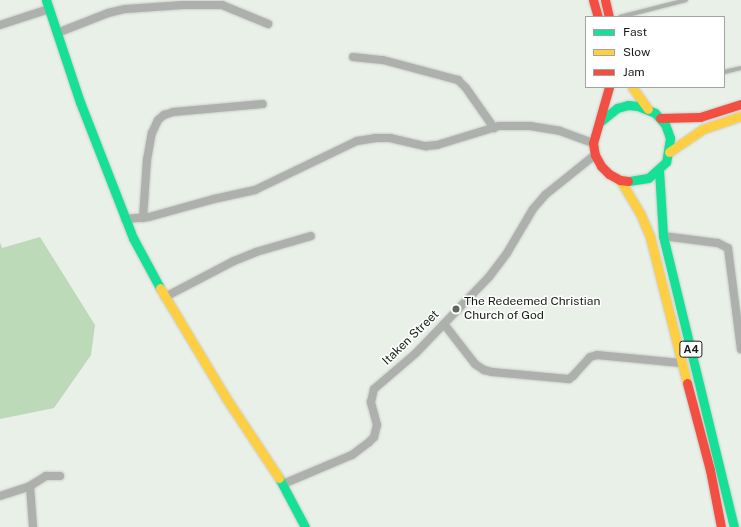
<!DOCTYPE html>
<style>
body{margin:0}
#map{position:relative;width:741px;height:527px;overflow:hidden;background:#e9f0e8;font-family:"Public Sans",sans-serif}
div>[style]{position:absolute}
.forest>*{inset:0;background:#bcd9b8}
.roads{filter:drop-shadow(0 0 1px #c8cdc7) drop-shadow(0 0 1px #c8cdc7)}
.lane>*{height:4px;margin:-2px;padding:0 2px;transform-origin:2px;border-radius:2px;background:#aeb0ad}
.street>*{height:8px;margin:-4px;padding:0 4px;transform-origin:4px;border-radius:4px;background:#aeb0ad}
.fast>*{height:9px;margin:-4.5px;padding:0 4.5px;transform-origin:4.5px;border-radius:4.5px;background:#16e098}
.slow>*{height:9px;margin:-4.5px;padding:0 4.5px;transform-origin:4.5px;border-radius:4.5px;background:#ffcf43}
.jam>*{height:9px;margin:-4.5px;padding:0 4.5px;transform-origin:4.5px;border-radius:4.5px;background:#f24e42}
.dots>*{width:11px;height:11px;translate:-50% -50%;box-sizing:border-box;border:2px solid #fff;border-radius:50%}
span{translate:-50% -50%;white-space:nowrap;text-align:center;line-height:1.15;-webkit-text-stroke:3px #fff;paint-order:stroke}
.shield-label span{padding:1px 3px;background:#fff;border:1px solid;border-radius:3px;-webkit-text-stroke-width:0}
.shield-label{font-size:11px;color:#171c16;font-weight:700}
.poi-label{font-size:12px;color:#171c16}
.left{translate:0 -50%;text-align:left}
.street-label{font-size:12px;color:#171c16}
.legend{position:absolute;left:585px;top:16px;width:140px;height:72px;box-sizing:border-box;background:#fff;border:1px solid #a2a4a2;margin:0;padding:5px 7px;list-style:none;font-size:12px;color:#171c16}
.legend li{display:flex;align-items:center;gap:8px;height:20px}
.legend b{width:20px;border:1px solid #a2a4a2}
</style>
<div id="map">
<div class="forest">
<i style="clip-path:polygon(40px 237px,95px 325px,91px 355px,54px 408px,0 419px,0 242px,2px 248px)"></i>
</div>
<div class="roads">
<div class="lane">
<i style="left:620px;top:17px;width:68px;rotate:-14.4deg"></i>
<i style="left:724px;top:72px;width:17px;rotate:-13deg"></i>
</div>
<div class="street">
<i style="left:0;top:25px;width:52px;rotate:-18.1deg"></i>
<i style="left:57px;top:33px;width:55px;rotate:-21.4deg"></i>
<i style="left:108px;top:13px;width:18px;rotate:-13deg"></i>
<i style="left:126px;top:9px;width:57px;rotate:-4deg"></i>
<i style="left:183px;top:5px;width:39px"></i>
<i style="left:222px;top:5px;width:50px;rotate:22.4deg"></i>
<i style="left:353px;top:57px;width:30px;rotate:6deg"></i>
<i style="left:383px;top:60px;width:78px;rotate:14.9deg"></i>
<i style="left:458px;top:80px;width:11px;rotate:45deg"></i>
<i style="left:466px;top:88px;width:49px;rotate:55deg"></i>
<i style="left:143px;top:218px;width:58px;rotate:-86.1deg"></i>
<i style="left:147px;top:160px;width:27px;rotate:-80deg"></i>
<i style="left:152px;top:133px;width:14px;rotate:-65deg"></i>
<i style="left:158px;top:120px;width:8px;rotate:-40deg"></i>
<i style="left:164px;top:115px;width:9px;rotate:-18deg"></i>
<i style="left:173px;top:112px;width:90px;rotate:-5.1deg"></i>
<i style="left:125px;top:219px;width:24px;rotate:-5deg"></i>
<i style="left:149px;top:217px;width:67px;rotate:-15.5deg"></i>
<i style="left:214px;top:199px;width:42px;rotate:-12.4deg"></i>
<i style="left:255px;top:190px;width:113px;rotate:-25.7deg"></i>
<i style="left:357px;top:141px;width:18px;rotate:-9deg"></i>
<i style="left:375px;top:138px;width:15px"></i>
<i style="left:390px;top:138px;width:37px;rotate:13deg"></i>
<i style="left:426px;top:146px;width:11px;rotate:-5deg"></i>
<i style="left:437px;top:145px;width:65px;rotate:-17deg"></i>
<i style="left:499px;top:126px;width:31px"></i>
<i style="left:530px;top:126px;width:30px;rotate:9deg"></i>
<i style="left:560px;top:131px;width:35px;rotate:20deg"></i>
<i style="left:663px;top:236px;width:55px;rotate:7.3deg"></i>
<i style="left:718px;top:243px;width:11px;rotate:27deg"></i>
<i style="left:728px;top:248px;width:102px;rotate:82.7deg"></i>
<i style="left:165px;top:297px;width:78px;rotate:-27.6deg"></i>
<i style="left:234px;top:261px;width:24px;rotate:-22deg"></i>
<i style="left:256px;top:252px;width:57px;rotate:-16.2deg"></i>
<i style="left:444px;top:324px;width:51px;rotate:52.2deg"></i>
<i style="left:475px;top:364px;width:11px;rotate:34deg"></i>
<i style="left:484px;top:370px;width:8px;rotate:14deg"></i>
<i style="left:492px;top:372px;width:77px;rotate:5.2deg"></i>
<i style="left:569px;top:379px;width:5px;rotate:-37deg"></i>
<i style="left:573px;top:376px;width:25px;rotate:-48deg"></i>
<i style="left:590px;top:357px;width:7px;rotate:-16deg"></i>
<i style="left:597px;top:355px;width:84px;rotate:5.4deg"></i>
<i style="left:283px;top:484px;width:75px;rotate:-22.8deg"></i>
<i style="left:352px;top:455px;width:21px;rotate:-37deg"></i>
<i style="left:369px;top:442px;width:7px;rotate:-45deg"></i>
<i style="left:374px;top:437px;width:12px;rotate:-76deg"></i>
<i style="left:377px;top:425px;width:24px;rotate:-105deg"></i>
<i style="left:371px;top:402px;width:13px;rotate:-77deg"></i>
<i style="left:374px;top:389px;width:55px;rotate:-40.6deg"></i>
<i style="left:416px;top:353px;width:105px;rotate:-46.2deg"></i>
<i style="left:489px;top:277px;width:30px;rotate:-53deg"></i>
<i style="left:507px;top:253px;width:51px;rotate:-59.4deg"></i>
<i style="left:533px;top:209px;width:18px;rotate:-49deg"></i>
<i style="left:545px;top:195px;width:64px;rotate:-38.7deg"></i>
<i style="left:30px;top:486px;width:41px;rotate:85.8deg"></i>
<i style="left:0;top:496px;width:32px;rotate:-18deg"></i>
<i style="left:30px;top:486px;width:19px;rotate:-32deg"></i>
<i style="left:46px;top:476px;width:14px"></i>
</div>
<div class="fast">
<i style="left:46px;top:0;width:108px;rotate:71.6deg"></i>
<i style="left:80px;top:102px;width:146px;rotate:68.7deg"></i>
<i style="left:133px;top:238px;width:57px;rotate:61.6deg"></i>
<i style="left:601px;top:121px;width:21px;rotate:-39deg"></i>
<i style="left:617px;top:108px;width:11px;rotate:-15deg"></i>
<i style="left:628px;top:105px;width:10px;rotate:6deg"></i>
<i style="left:638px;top:106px;width:18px;rotate:22deg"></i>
<i style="left:655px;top:113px;width:15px;rotate:48deg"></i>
<i style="left:665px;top:124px;width:15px;rotate:70deg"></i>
<i style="left:670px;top:138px;width:24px;rotate:99deg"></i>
<i style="left:666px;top:162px;width:24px;rotate:138deg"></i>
<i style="left:648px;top:178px;width:20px;rotate:171deg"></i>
<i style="left:659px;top:170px;width:66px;rotate:86.5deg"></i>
<i style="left:663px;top:236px;width:300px;rotate:76.3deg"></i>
<i style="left:279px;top:478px;width:55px;rotate:62deg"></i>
</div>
<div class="slow">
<i style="left:632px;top:87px;width:27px;rotate:54deg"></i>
<i style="left:669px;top:152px;width:41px;rotate:-34.1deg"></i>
<i style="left:703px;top:129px;width:40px;rotate:-18.9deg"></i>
<i style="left:620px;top:180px;width:39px;rotate:59deg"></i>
<i style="left:640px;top:213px;width:26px;rotate:67deg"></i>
<i style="left:650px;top:237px;width:151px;rotate:75.8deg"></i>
<i style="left:160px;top:288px;width:128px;rotate:59deg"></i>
<i style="left:226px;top:398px;width:96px;rotate:56.5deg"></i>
</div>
<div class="jam">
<i style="left:593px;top:0;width:18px;rotate:74deg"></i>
<i style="left:605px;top:0;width:17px;rotate:77deg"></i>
<i style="left:609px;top:87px;width:58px;rotate:105.9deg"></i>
<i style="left:593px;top:143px;width:12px;rotate:81deg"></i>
<i style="left:595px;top:155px;width:13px;rotate:61deg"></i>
<i style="left:601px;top:166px;width:11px;rotate:45deg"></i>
<i style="left:609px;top:174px;width:13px;rotate:29deg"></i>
<i style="left:620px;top:180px;width:8px;rotate:7deg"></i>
<i style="left:660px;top:118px;width:40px;rotate:-1.4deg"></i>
<i style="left:700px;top:117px;width:43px;rotate:-17.6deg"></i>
<i style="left:687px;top:383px;width:90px;rotate:75.2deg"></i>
<i style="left:710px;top:470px;width:58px;rotate:79.1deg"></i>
</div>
</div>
<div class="dots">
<i style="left:456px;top:309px;background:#606660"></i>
</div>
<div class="shield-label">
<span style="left:691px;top:349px">A4</span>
</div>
<div class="poi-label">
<span class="left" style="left:464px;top:309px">The Redeemed Christian<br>Church of God</span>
</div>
<div class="street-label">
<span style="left:411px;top:338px;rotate:-44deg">Itaken Street</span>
</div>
<ul class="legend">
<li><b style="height:5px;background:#16e098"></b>Fast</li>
<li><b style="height:5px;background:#ffcf43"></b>Slow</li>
<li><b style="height:5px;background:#f24e42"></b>Jam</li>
</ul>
</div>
